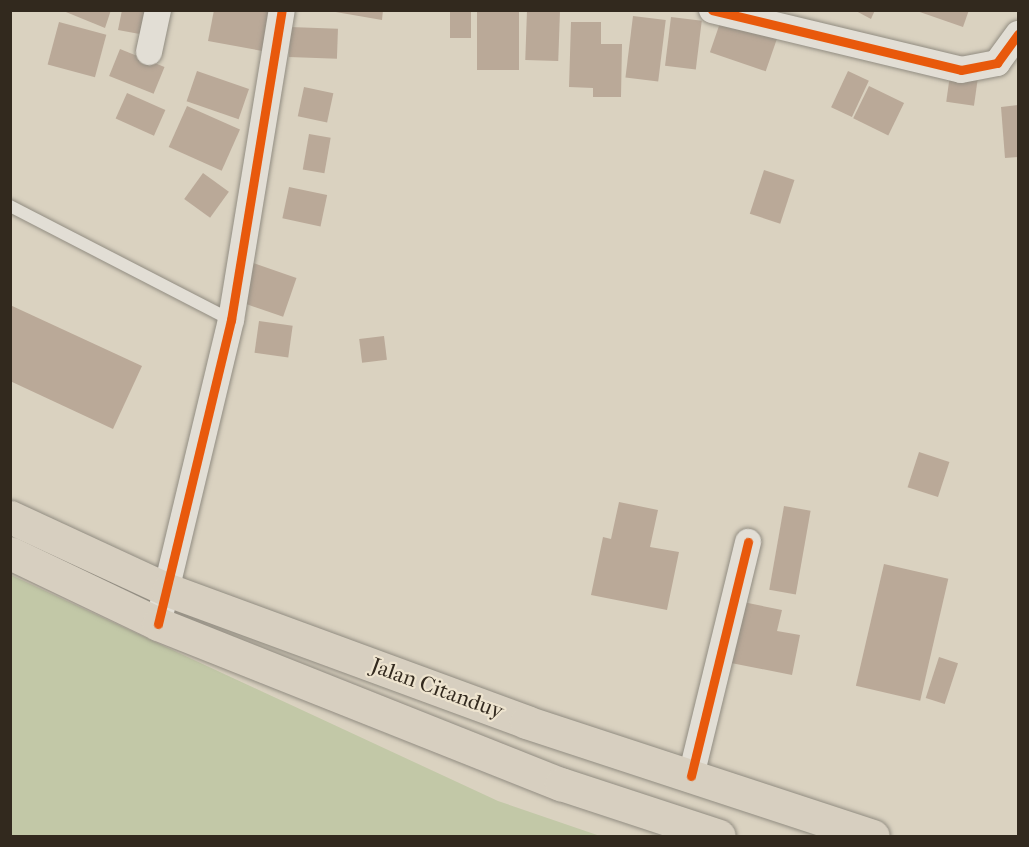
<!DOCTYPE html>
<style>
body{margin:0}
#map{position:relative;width:1029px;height:847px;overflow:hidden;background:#dad2c0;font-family:"IM FELL French Canon",serif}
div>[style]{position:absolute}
.green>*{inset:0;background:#c2c8a7}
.building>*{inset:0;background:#baa998;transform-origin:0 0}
.roads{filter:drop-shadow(0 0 2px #918c81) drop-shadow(0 0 2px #918c81)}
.lane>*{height:12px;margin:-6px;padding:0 6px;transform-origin:6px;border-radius:6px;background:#e2ded5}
.street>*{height:26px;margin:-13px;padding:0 13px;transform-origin:13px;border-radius:13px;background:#e2ded5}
.primary>*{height:33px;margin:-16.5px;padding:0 16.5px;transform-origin:16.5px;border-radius:16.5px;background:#d7cfc0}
.cycleway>*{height:9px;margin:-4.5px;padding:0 4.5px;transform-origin:4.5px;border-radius:4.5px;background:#e8590c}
span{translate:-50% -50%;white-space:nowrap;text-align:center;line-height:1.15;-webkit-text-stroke:4.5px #eee4cf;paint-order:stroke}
.street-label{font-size:22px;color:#32291e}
.frame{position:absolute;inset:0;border:12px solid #32291e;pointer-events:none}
</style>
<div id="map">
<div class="green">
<i style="clip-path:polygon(11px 575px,498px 801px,600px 836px,11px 836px)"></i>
</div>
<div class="building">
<i style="clip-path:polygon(61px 10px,111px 10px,105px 28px)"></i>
<i style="clip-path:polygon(122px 10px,150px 10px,145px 35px,118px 30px)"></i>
<i style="clip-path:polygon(214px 10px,275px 10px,268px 52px,208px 41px)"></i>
<i style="clip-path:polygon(324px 10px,383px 10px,382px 20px)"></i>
<i style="left:450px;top:10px;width:21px;height:28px"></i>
<i style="left:477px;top:10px;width:42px;height:60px"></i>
<i style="left:527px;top:10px;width:33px;height:50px;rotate:2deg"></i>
<i style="clip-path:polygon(854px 10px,875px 10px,871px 19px)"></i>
<i style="clip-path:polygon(914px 10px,969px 10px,963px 27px)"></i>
<i style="left:633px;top:16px;width:33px;height:62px;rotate:7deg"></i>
<i style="left:671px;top:17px;width:31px;height:49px;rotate:7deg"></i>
<i style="left:721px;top:20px;width:59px;height:34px;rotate:19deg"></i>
<i style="left:59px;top:22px;width:49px;height:44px;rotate:15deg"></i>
<i style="clip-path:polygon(571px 22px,601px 22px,601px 44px,622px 44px,621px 97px,593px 97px,593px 88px,569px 87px)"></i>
<i style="left:290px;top:27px;width:48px;height:30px;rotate:2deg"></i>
<i style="left:120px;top:49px;width:48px;height:29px;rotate:22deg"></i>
<i style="left:197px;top:71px;width:55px;height:32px;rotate:19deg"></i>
<i style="left:848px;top:71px;width:23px;height:40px;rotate:25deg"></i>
<i style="left:950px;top:75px;width:28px;height:27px;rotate:8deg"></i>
<i style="left:869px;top:86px;width:39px;height:36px;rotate:26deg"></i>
<i style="left:304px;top:87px;width:30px;height:30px;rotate:12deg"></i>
<i style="left:127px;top:93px;width:42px;height:28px;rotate:24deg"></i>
<i style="clip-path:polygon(1018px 105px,1018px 157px,1005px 158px,1001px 107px)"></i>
<i style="left:187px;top:106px;width:58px;height:45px;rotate:24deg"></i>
<i style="left:309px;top:134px;width:22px;height:36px;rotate:10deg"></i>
<i style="left:764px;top:170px;width:32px;height:46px;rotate:18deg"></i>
<i style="left:203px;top:173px;width:32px;height:32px;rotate:36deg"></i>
<i style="left:289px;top:187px;width:39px;height:32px;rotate:12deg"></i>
<i style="left:253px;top:263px;width:46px;height:41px;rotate:19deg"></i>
<i style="clip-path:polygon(10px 305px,142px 366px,113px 429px,10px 381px)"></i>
<i style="left:259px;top:321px;width:34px;height:32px;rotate:8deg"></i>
<i style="left:384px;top:336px;width:24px;height:25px;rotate:83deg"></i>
<i style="left:919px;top:452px;width:32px;height:37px;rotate:18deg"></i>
<i style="clip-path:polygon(619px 502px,658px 510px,650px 547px,679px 552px,667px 610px,591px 595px,603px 537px,611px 539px)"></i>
<i style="left:784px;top:506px;width:27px;height:85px;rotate:10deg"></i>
<i style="left:884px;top:564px;width:66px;height:125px;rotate:13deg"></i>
<i style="clip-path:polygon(743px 602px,782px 610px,777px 631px,800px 635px,792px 675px,731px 663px)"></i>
<i style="left:939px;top:657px;width:20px;height:43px;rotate:18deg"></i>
</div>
<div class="roads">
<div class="lane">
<i style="left:10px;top:206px;width:249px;rotate:27.3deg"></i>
</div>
<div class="street">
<i style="left:712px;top:10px;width:256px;rotate:13.5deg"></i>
<i style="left:961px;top:70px;width:37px;rotate:-11deg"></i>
<i style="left:997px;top:63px;width:36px;rotate:-54deg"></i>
<i style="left:149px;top:52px;width:43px;rotate:-77.9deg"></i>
<i style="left:158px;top:624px;width:313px;rotate:-76.5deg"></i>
<i style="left:231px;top:320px;width:314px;rotate:-80.7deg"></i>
<i style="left:691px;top:776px;width:241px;rotate:-76.3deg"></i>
</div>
<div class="primary">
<i style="left:10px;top:517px;width:174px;rotate:24.8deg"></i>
<i style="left:168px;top:590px;width:382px;rotate:20.2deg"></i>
<i style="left:526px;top:722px;width:365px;rotate:18.2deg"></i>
<i style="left:10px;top:553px;width:164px;rotate:25.6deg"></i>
<i style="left:158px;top:624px;width:434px;rotate:21.7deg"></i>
<i style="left:561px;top:784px;width:166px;rotate:18.2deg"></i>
</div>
</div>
<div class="cycleway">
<i style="left:712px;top:10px;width:256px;rotate:13.5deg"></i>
<i style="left:961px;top:70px;width:37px;rotate:-11deg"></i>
<i style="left:997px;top:63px;width:36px;rotate:-54deg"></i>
<i style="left:158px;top:624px;width:313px;rotate:-76.5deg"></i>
<i style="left:231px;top:320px;width:314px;rotate:-80.7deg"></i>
<i style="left:691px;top:776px;width:241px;rotate:-76.3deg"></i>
</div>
<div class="street-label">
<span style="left:437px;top:689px;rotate:20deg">Jalan Citanduy</span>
</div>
<div class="frame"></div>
</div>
